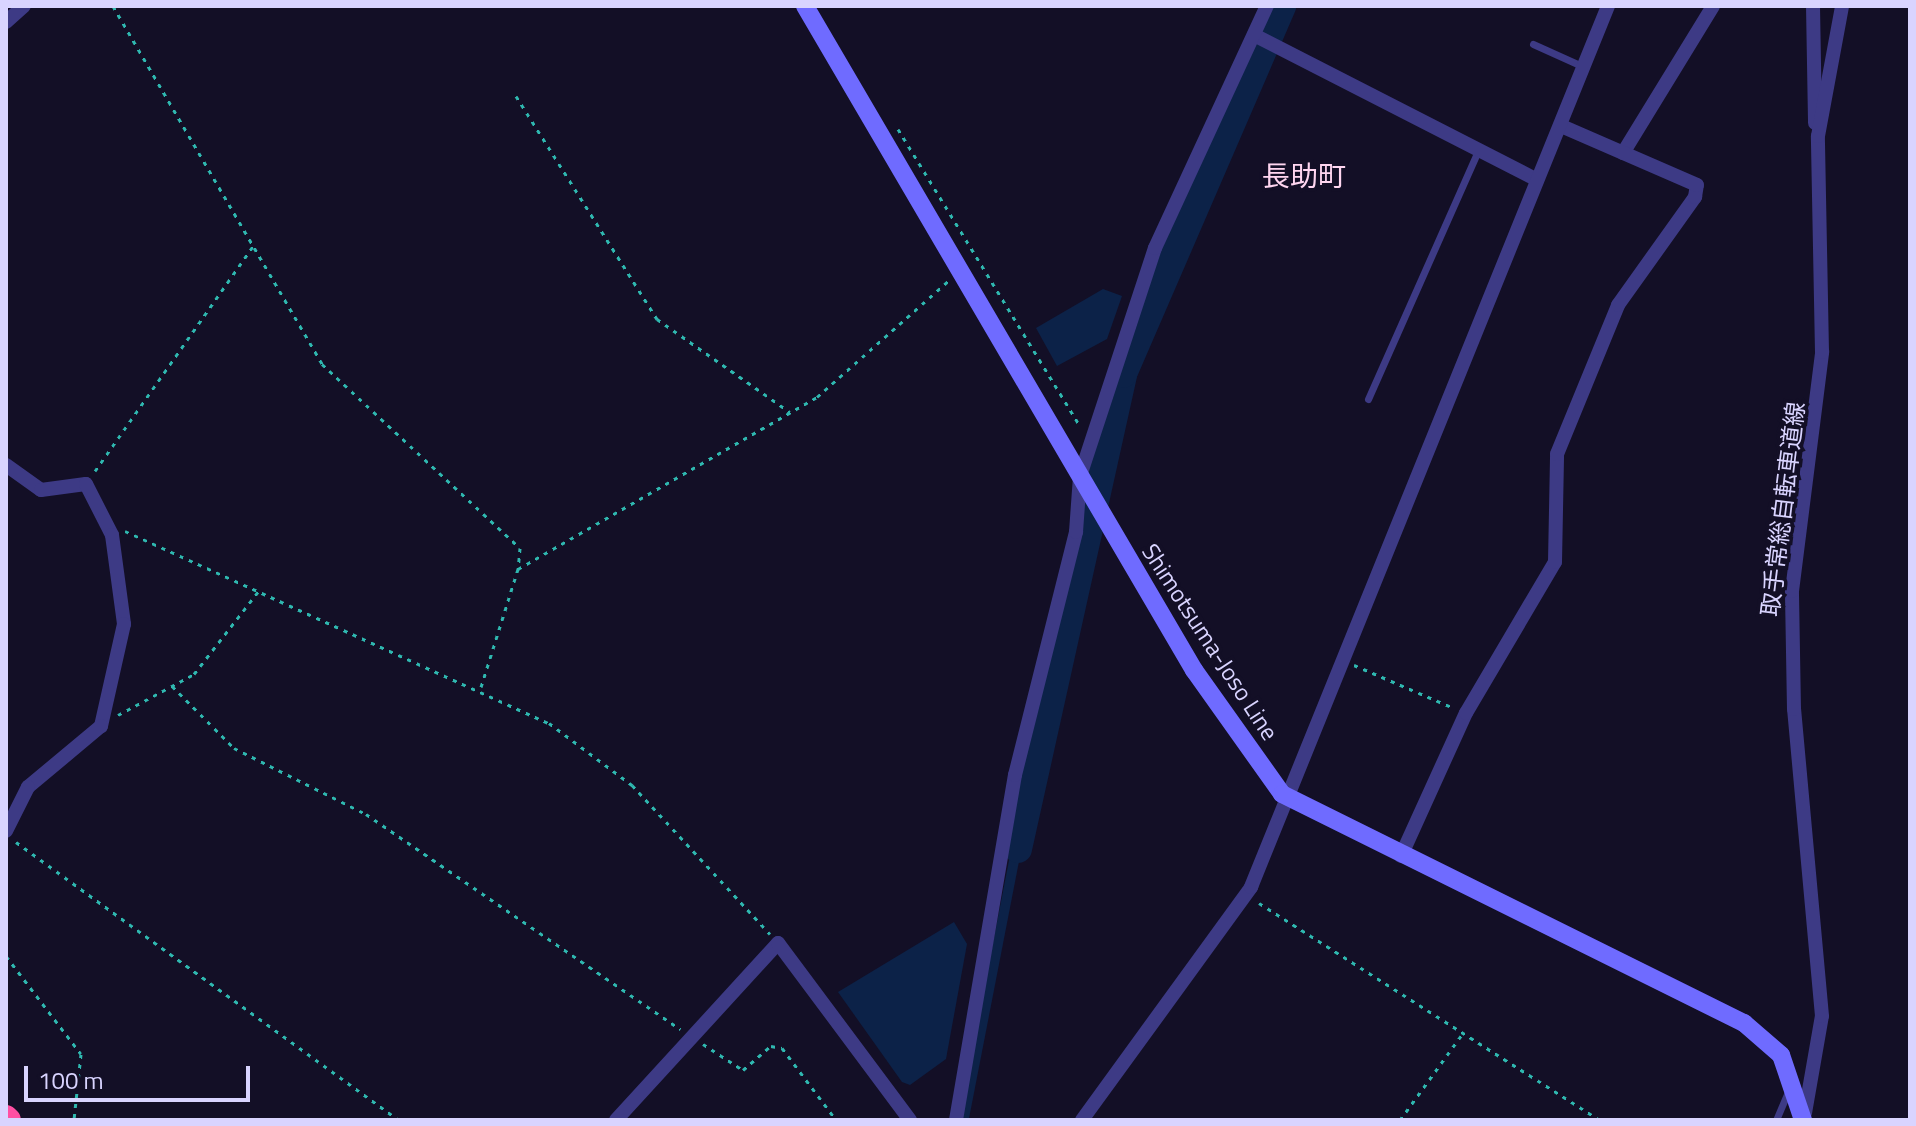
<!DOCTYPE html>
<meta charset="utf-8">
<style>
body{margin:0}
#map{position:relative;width:1916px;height:1126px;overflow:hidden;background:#130f26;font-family:"Titillium Web","Noto Sans JP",sans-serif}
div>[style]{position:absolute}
.water>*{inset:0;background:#0c2248;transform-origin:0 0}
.river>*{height:28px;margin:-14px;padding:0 14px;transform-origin:14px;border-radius:14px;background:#0c2248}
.path>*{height:3px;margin-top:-1.5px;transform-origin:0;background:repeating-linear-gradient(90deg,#2fb8b0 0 4px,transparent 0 10px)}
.lane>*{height:7px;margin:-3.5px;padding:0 3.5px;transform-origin:3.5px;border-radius:3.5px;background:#3d3a85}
.street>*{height:14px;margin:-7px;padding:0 7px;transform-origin:7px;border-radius:7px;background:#3d3a85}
.secondary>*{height:18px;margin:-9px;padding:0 9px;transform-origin:9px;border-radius:9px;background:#6f6bff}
.highway>*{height:24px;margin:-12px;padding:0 12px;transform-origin:12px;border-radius:12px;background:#ff4fa3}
span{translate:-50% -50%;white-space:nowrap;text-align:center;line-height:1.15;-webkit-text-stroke:7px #130f26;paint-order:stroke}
.street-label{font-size:24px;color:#d9d4ff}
.quarter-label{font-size:28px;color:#ffd6f0}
.frame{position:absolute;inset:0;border:8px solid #d9d4ff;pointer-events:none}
.scale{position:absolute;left:24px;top:1066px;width:226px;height:36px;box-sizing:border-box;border:4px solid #d9d4ff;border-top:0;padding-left:10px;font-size:24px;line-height:28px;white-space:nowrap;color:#d9d4ff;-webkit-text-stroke:6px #130f26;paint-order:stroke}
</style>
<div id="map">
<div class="water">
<i style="clip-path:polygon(1103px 289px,1122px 296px,1107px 339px,1057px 366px,1036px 328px)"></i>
<i style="left:1019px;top:809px;width:10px;height:316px;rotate:11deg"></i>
<i style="clip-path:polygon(954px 922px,967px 944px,946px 1059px,910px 1085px,902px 1082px,838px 992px)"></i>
</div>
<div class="river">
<i style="left:1018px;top:849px;width:486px;rotate:-77.5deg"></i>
<i style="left:1123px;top:374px;width:401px;rotate:-66.6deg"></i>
</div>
<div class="path">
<i style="left:113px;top:6px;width:415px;rotate:59.7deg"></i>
<i style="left:322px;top:364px;width:270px;rotate:42.9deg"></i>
<i style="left:520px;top:548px;width:21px;rotate:95deg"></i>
<i style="left:516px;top:96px;width:264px;rotate:57.7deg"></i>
<i style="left:657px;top:319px;width:162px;rotate:35deg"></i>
<i style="left:898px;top:129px;width:348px;rotate:58.5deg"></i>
<i style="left:95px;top:471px;width:275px;rotate:-54.9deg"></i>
<i style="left:125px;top:531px;width:465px;rotate:24.4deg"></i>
<i style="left:549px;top:723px;width:104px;rotate:36.8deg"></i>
<i style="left:632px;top:785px;width:203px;rotate:47.2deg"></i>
<i style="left:1354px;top:665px;width:109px;rotate:23.3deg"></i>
<i style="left:172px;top:686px;width:88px;rotate:45deg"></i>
<i style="left:234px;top:748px;width:148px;rotate:26.6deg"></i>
<i style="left:366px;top:814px;width:381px;rotate:34.4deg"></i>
<i style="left:481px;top:687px;width:124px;rotate:-72.6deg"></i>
<i style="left:518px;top:569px;width:345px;rotate:-29.9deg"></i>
<i style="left:817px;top:397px;width:175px;rotate:-41.5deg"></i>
<i style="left:118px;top:715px;width:86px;rotate:-28.3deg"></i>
<i style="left:194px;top:674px;width:109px;rotate:-52.1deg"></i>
<i style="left:16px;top:842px;width:473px;rotate:36deg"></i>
<i style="left:1259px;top:903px;width:403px;rotate:32.5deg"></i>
<i style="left:6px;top:956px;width:123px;rotate:52.6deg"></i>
<i style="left:81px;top:1054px;width:66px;rotate:96.1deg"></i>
<i style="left:703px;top:1044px;width:48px;rotate:33deg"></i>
<i style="left:743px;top:1070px;width:37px;rotate:-41deg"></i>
<i style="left:771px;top:1046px;width:11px;rotate:10deg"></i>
<i style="left:782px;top:1048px;width:90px;rotate:53.1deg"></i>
<i style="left:1400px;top:1120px;width:107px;rotate:-54.1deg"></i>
</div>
<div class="lane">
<i style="left:1533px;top:44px;width:56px;rotate:24.3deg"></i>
<i style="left:1368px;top:399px;width:274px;rotate:-66.1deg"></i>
<i style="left:1776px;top:1120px;width:34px;rotate:-67deg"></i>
</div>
<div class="street">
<i style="left:1813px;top:6px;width:117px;rotate:89deg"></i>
<i style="left:6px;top:22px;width:24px;rotate:-42deg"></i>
<i style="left:1254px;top:35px;width:318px;rotate:27.1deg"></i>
<i style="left:1623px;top:153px;width:172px;rotate:-58.5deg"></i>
<i style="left:6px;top:465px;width:43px;rotate:35.5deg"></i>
<i style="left:41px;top:490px;width:45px;rotate:-7.6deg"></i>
<i style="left:86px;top:484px;width:57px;rotate:63deg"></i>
<i style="left:112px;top:535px;width:90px;rotate:82.3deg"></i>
<i style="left:124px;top:624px;width:105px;rotate:102.7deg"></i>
<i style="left:101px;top:726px;width:95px;rotate:140.1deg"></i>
<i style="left:28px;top:787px;width:49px;rotate:116.6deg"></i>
<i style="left:1401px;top:856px;width:157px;rotate:-65.6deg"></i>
<i style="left:1466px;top:713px;width:175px;rotate:-59.5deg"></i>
<i style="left:1555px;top:562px;width:108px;rotate:-88.9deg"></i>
<i style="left:1557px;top:454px;width:161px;rotate:-67.7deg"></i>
<i style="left:1618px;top:305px;width:133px;rotate:-54.5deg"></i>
<i style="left:1695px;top:197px;width:12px;rotate:-81deg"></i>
<i style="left:1697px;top:185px;width:148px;rotate:-156.5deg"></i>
<i style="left:1805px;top:1113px;width:98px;rotate:-80.1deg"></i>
<i style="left:1822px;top:1016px;width:308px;rotate:-95.2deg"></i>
<i style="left:1794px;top:709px;width:118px;rotate:-91deg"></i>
<i style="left:1792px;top:591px;width:241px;rotate:-82.8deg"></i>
<i style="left:1822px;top:352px;width:216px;rotate:-91.1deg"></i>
<i style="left:1818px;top:136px;width:132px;rotate:-79.5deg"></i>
<i style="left:616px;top:1120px;width:240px;rotate:-47.5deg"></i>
<i style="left:778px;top:943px;width:221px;rotate:53.3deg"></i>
<i style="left:956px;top:1120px;width:350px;rotate:-80.3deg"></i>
<i style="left:1015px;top:775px;width:251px;rotate:-75.9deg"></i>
<i style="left:1076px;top:532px;width:56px;rotate:-85.9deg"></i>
<i style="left:1080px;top:476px;width:240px;rotate:-71.8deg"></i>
<i style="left:1155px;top:248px;width:267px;rotate:-65.2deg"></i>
<i style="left:1082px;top:1120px;width:288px;rotate:-54deg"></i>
<i style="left:1251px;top:887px;width:951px;rotate:-67.94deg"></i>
</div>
<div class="secondary">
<i style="left:805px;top:6px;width:770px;rotate:59.64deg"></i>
<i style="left:1194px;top:670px;width:152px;rotate:54.6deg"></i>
<i style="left:1282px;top:794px;width:516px;rotate:26.37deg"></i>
<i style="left:1744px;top:1023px;width:49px;rotate:40.9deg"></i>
<i style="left:1781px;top:1055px;width:69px;rotate:71.3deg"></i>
</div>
<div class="highway">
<i style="left:6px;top:1117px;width:4px;rotate:45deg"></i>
</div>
<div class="street-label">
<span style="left:1783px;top:509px;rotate:-83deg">取手常総自転車道線</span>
<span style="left:1210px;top:642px;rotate:57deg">Shimotsuma-Joso Line</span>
</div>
<div class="quarter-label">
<span style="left:1304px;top:176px">長助町</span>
</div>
<div class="frame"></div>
<div class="scale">100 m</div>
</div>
